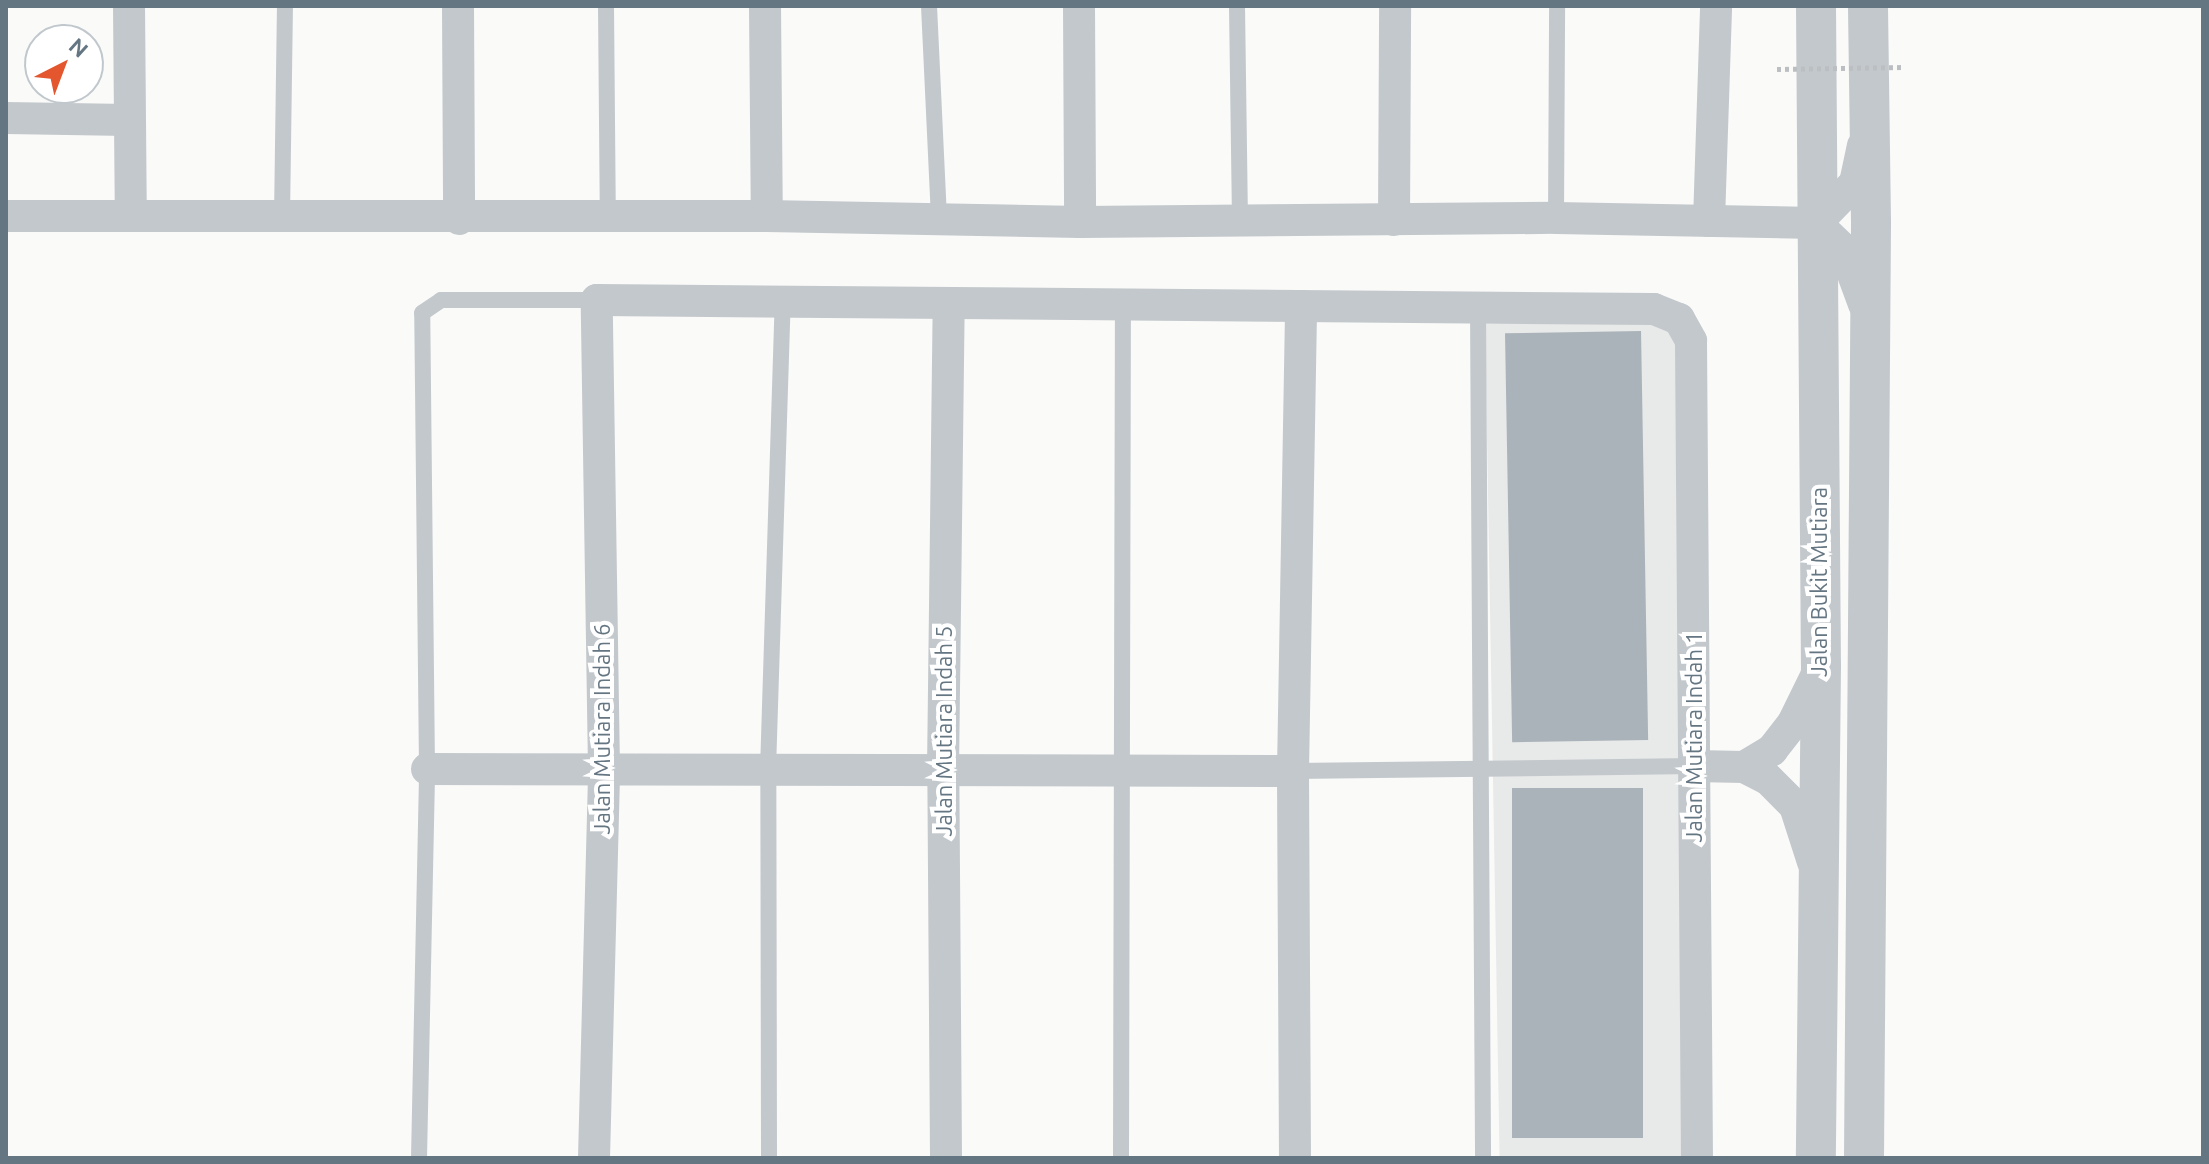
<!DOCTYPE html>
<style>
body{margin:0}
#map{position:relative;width:2209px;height:1164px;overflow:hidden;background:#fafaf8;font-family:Ubuntu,sans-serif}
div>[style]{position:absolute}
.built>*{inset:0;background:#e8e9e9;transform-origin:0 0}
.building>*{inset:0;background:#aab3b9;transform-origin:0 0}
.service>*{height:16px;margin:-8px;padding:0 8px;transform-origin:8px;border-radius:8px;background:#c3c8cc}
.minor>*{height:32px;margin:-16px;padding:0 16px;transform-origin:16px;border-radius:16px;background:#c3c8cc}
.tertiary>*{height:40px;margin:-20px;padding:0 20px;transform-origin:20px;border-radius:20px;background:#c3c8cc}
.path-bridge>*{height:5px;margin-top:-2.5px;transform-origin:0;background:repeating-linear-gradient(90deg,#bbbfc2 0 4px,transparent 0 8px)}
span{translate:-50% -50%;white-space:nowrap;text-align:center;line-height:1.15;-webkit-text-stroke:8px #fff;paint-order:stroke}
.street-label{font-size:22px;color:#657683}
.frame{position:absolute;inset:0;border:8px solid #657683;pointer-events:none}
.north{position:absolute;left:24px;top:24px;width:80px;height:80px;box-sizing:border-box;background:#fff;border:2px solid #c1c8cd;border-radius:50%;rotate:42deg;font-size:22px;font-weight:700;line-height:32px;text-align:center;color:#657683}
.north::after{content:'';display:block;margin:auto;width:28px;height:36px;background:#e4572e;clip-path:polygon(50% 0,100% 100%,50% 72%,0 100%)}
</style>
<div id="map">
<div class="built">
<i style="left:1695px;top:320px;width:838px;height:210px;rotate:89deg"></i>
</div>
<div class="building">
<i style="left:1641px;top:331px;width:409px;height:136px;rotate:89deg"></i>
<i style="left:1512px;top:788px;width:131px;height:350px"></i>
</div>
<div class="service">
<i style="left:606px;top:6px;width:213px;rotate:89.5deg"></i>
<i style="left:929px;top:6px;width:215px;rotate:87.3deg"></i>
<i style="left:1237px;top:6px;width:213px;rotate:89.2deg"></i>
<i style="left:282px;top:218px;width:212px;rotate:-89.2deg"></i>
<i style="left:1556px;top:218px;width:212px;rotate:-89.7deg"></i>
<i style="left:1478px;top:308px;width:850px;rotate:89.66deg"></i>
<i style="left:1293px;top:771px;width:402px;rotate:-0.7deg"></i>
<i style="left:419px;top:1158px;width:389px;rotate:-88.8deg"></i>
<i style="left:427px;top:769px;width:456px;rotate:-90.6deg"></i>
<i style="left:422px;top:313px;width:23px;rotate:-34deg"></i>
<i style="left:441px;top:300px;width:156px"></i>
<i style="left:769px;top:1158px;width:388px;rotate:-90.1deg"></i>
<i style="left:768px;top:770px;width:468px;rotate:-88.2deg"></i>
<i style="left:1121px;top:1158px;width:854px;rotate:-89.87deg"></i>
</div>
<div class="minor">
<i style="left:129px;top:6px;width:210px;rotate:89.5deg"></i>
<i style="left:458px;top:6px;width:213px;rotate:89.7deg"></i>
<i style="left:765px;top:6px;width:210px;rotate:89.5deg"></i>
<i style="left:1079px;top:6px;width:216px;rotate:89.7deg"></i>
<i style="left:6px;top:118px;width:122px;rotate:0.9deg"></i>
<i style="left:6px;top:216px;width:761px"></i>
<i style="left:767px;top:216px;width:313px;rotate:1.1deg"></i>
<i style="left:1080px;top:222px;width:476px;rotate:-0.5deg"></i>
<i style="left:1556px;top:218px;width:260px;rotate:1.1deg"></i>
<i style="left:1816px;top:223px;width:56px;rotate:-45.7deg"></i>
<i style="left:1855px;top:183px;width:38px;rotate:-78deg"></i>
<i style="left:1394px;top:220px;width:214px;rotate:-89.7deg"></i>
<i style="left:1709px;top:221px;width:215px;rotate:-88.1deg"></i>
<i style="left:1816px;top:223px;width:39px;rotate:44deg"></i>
<i style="left:1844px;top:250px;width:58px;rotate:69.7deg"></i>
<i style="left:1695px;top:766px;width:49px;rotate:1.2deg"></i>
<i style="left:1744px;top:767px;width:27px;rotate:27deg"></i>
<i style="left:1768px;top:779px;width:38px;rotate:45deg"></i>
<i style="left:1795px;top:806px;width:59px;rotate:72.2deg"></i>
<i style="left:1744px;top:767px;width:33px;rotate:-31deg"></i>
<i style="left:1772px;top:750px;width:34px;rotate:-52deg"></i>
<i style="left:1793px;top:723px;width:61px;rotate:-63.9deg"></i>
<i style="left:427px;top:769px;width:866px;rotate:0.13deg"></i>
<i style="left:594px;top:1158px;width:389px;rotate:-88.5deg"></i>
<i style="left:604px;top:769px;width:469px;rotate:-90.9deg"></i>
<i style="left:597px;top:300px;width:1057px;rotate:0.49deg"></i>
<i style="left:1654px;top:309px;width:27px;rotate:22deg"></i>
<i style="left:1679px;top:319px;width:25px;rotate:61deg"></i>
<i style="left:1691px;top:341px;width:817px;rotate:89.58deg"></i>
<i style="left:946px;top:1158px;width:387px;rotate:-90.4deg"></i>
<i style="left:943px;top:771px;width:467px;rotate:-89.3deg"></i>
<i style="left:1295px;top:1158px;width:387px;rotate:-90.3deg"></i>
<i style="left:1293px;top:771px;width:465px;rotate:-89deg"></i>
</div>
<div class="tertiary">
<i style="left:1816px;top:6px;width:659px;rotate:89.57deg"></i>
<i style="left:1821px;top:665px;width:493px;rotate:90.6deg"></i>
<i style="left:1864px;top:1158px;width:936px;rotate:-89.57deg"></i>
<i style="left:1871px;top:222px;width:216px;rotate:-90.8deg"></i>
</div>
<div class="path-bridge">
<i style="left:1777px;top:69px;width:128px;rotate:-0.9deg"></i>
</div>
<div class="street-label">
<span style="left:1819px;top:582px;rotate:-90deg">Jalan Bukit Mutiara</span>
<span style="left:602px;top:729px;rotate:-90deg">Jalan Mutiara Indah 6</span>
<span style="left:944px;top:731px;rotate:-90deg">Jalan Mutiara Indah 5</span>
<span style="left:1694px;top:737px;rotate:-90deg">Jalan Mutiara Indah 1</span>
</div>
<div class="frame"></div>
<div class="north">N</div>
</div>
